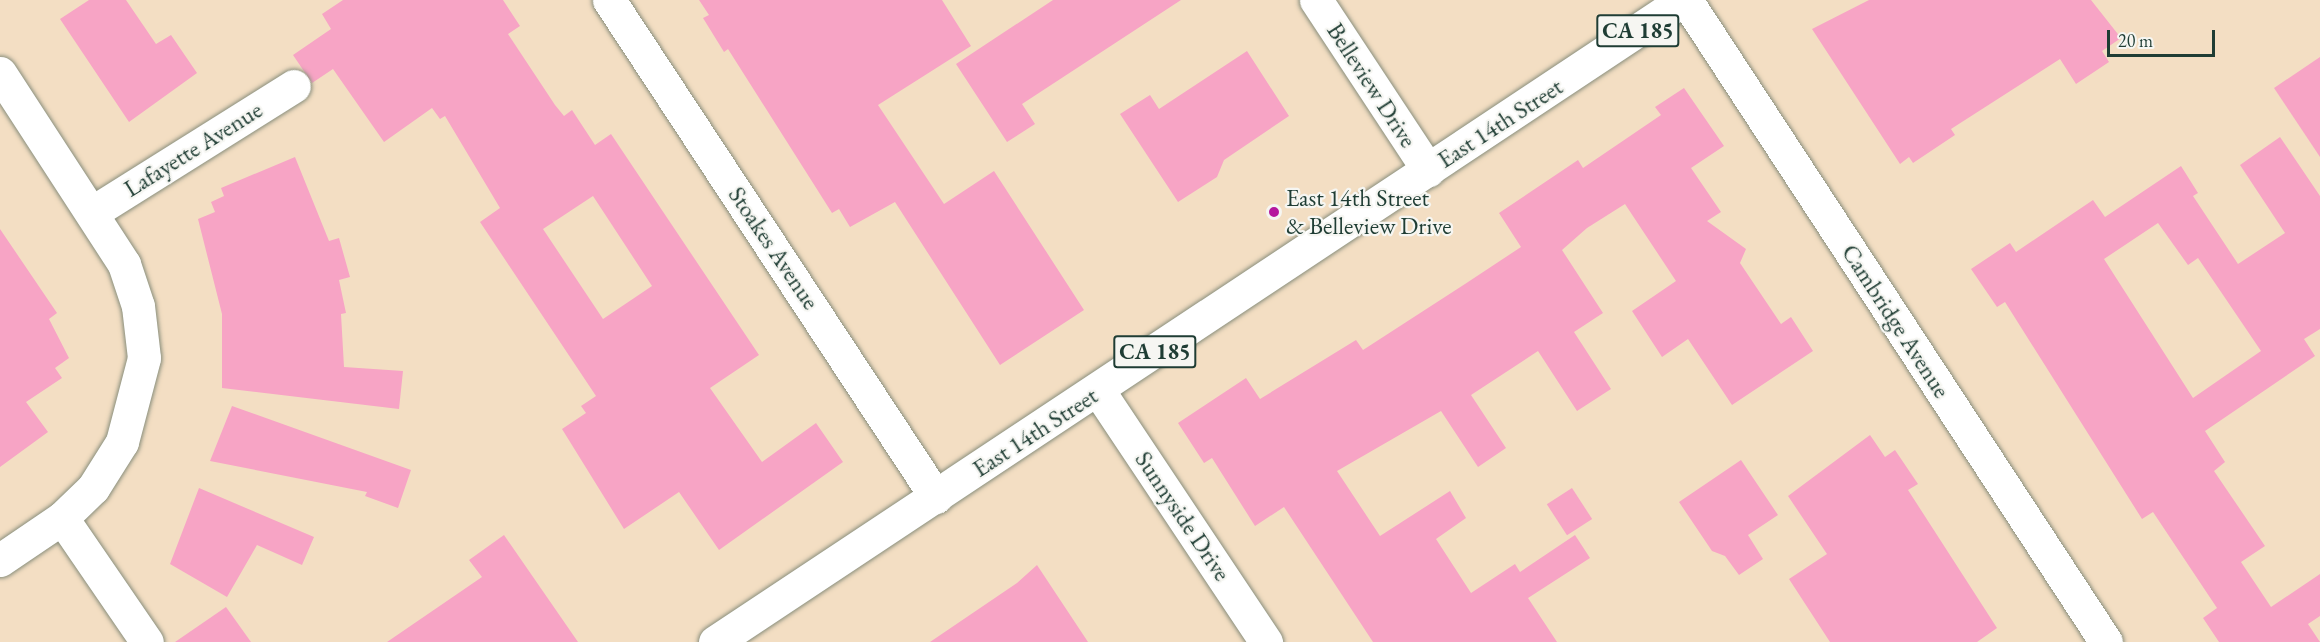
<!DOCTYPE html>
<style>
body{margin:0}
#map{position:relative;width:2320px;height:642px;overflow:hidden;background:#f3dec3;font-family:"EB Garamond",serif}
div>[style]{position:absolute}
.building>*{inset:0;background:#f7a4c5;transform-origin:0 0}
.roads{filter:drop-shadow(0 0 2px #898e7c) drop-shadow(0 0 2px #898e7c)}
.minor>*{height:33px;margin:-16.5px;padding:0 16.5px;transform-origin:16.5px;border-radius:16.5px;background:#fff}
.primary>*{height:33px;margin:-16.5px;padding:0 16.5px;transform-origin:16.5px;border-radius:16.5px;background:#fff}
.dots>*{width:16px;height:16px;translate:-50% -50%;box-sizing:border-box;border:3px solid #f6f6f2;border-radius:50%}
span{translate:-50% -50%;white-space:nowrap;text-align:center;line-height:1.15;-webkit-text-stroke:4.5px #f6f6f2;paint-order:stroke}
.shield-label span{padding:2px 4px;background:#f6f6f2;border:2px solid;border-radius:4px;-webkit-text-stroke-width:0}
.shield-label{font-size:22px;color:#1f3d34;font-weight:700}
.street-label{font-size:24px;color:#1f3d34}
.poi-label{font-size:24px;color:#1f3d34}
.left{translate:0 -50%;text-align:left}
.scale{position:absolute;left:2107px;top:30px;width:108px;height:27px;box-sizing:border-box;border:3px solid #1f3d34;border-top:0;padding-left:8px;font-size:18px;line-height:21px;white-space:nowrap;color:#1f3d34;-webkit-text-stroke:4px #f6f6f2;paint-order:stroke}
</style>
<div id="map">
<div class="building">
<i style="clip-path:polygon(89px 0,126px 0,156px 44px,171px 35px,197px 73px,129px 122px,60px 19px)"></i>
<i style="clip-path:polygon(evenodd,343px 0,503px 0,520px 26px,508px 34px,555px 105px,564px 116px,572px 110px,595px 145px,611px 134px,759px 355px,710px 388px,762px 462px,816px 423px,843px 462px,719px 550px,679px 492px,624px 529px,562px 429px,586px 413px,581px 406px,596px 396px,480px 222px,500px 208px,445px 116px,440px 119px,432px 108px,384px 142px,333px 69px,312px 83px,293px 55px,331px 29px,322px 14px,343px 0,593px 196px,652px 286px,603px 319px,543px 229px,593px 196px)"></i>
<i style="clip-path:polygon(699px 0,942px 0,971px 46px,878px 105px,944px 204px,994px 171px,1084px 310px,1000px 365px,895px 202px,850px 227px,839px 209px,832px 213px,728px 49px,724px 52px,703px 18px,709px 15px)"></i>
<i style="clip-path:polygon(1053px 0,1181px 0,1022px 104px,1035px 124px,1007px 142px,956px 64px)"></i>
<i style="clip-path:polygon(1869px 0,2091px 0,2121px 38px,2102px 51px,2109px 62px,2076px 84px,2060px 59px,1951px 129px,1955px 135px,1913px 163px,1909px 157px,1900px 164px,1812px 29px)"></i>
<i style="clip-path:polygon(1247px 51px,1289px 116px,1224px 160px,1217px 177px,1178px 202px,1120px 114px,1150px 95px,1159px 109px)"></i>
<i style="clip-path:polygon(2320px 57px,2320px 157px,2274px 88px)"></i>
<i style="clip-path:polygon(1684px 88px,1724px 146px,1691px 168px,1721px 212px,1707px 221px,1746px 249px,1740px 263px,1781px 324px,1791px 317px,1813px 351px,1732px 405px,1688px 339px,1662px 357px,1632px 311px,1676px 281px,1625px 204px,1587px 228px,1562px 250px,1603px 313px,1574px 332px,1611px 389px,1577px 411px,1538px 351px,1471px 395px,1506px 448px,1478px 467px,1441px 411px,1337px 471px,1380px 536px,1450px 491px,1466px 518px,1436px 539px,1471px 593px,1515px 564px,1520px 572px,1575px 535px,1590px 558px,1528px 598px,1557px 642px,1373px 642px,1284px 507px,1255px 526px,1212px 458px,1204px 463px,1178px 423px,1246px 378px,1260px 399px,1356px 340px,1363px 350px,1465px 284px,1521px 247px,1499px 213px,1578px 160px,1583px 168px,1661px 115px,1655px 107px)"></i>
<i style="clip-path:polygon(evenodd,2280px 137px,2320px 196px,2320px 329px,2304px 339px,2315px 356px,2205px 431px,2225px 462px,2214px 471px,2265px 546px,2241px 562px,2271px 607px,2320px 574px,2320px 616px,2308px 624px,2320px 642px,2219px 642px,2203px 618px,2217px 608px,2153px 512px,2142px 519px,2005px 302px,1997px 307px,1971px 269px,2010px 243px,2016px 252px,2093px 200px,2105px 217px,2181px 166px,2198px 193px,2193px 196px,2238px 264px,2285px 233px,2240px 165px,2280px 137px,2158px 223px,2188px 265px,2198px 258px,2261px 351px,2193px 398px,2104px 259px,2158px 223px)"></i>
<i style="clip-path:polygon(295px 157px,329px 241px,339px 238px,350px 277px,339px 280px,346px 313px,341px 314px,344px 367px,403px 371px,399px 409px,222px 388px,222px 314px,198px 219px,215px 212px,211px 202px,224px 196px,221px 188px)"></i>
<i style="clip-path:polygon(0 229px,57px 313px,49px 319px,69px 358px,55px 368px,62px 378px,26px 402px,48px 432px,0 467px)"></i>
<i style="clip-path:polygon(232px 406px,411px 470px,398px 508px,365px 496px,367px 492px,210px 461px)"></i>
<i style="clip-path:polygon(1870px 435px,1885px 457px,1895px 450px,1918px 484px,1908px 490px,1997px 628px,1977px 642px,1830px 642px,1789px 579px,1827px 554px,1788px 496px)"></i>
<i style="clip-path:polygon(1741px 460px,1778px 515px,1748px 535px,1763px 559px,1739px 575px,1725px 556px,1712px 551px,1679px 502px)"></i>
<i style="clip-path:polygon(199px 488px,314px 537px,302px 565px,257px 545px,227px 597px,170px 564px)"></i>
<i style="left:1572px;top:488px;width:37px;height:30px;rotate:57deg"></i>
<i style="clip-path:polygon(504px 535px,578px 642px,387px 642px,482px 577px,469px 560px)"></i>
<i style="clip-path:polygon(1037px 565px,1088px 642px,930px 642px,1017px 583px)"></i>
<i style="clip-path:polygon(226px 607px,251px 642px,175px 642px)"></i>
</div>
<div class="roads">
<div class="minor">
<i style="left:609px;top:0;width:595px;rotate:56.66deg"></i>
<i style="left:1316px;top:0;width:204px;rotate:56.6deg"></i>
<i style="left:1686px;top:0;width:767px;rotate:56.81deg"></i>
<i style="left:0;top:73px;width:228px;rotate:57deg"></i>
<i style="left:124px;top:264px;width:44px;rotate:71.6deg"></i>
<i style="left:138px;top:306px;width:52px;rotate:83.4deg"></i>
<i style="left:144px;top:358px;width:87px;rotate:104.7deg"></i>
<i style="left:122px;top:442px;width:54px;rotate:122.2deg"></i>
<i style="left:93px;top:488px;width:43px;rotate:135.9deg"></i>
<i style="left:62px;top:518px;width:75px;rotate:145.9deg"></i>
<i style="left:93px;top:212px;width:237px;rotate:-32.1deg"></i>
<i style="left:1098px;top:390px;width:303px;rotate:56.3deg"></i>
<i style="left:62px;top:518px;width:150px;rotate:55.6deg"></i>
</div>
<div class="primary">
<i style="left:715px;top:642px;width:1162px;rotate:-33.55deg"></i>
</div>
</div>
<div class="dots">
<i style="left:1274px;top:212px;background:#b5179e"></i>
</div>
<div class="shield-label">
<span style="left:1638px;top:31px">CA 185</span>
<span style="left:1155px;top:352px">CA 185</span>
</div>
<div class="street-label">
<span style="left:1372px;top:85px;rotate:57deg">Belleview Drive</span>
<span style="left:1500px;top:123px;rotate:-33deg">East 14th Street</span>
<span style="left:193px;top:149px;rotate:-32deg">Lafayette Avenue</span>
<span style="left:774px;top:248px;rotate:56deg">Stoakes Avenue</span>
<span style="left:1896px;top:321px;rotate:57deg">Cambridge Avenue</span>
<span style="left:1035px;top:432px;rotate:-33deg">East 14th Street</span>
<span style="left:1183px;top:516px;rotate:56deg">Sunnyside Drive</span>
</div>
<div class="poi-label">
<span class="left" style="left:1286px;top:212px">East 14th Street<br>&amp; Belleview Drive</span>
</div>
<div class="scale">20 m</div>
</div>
